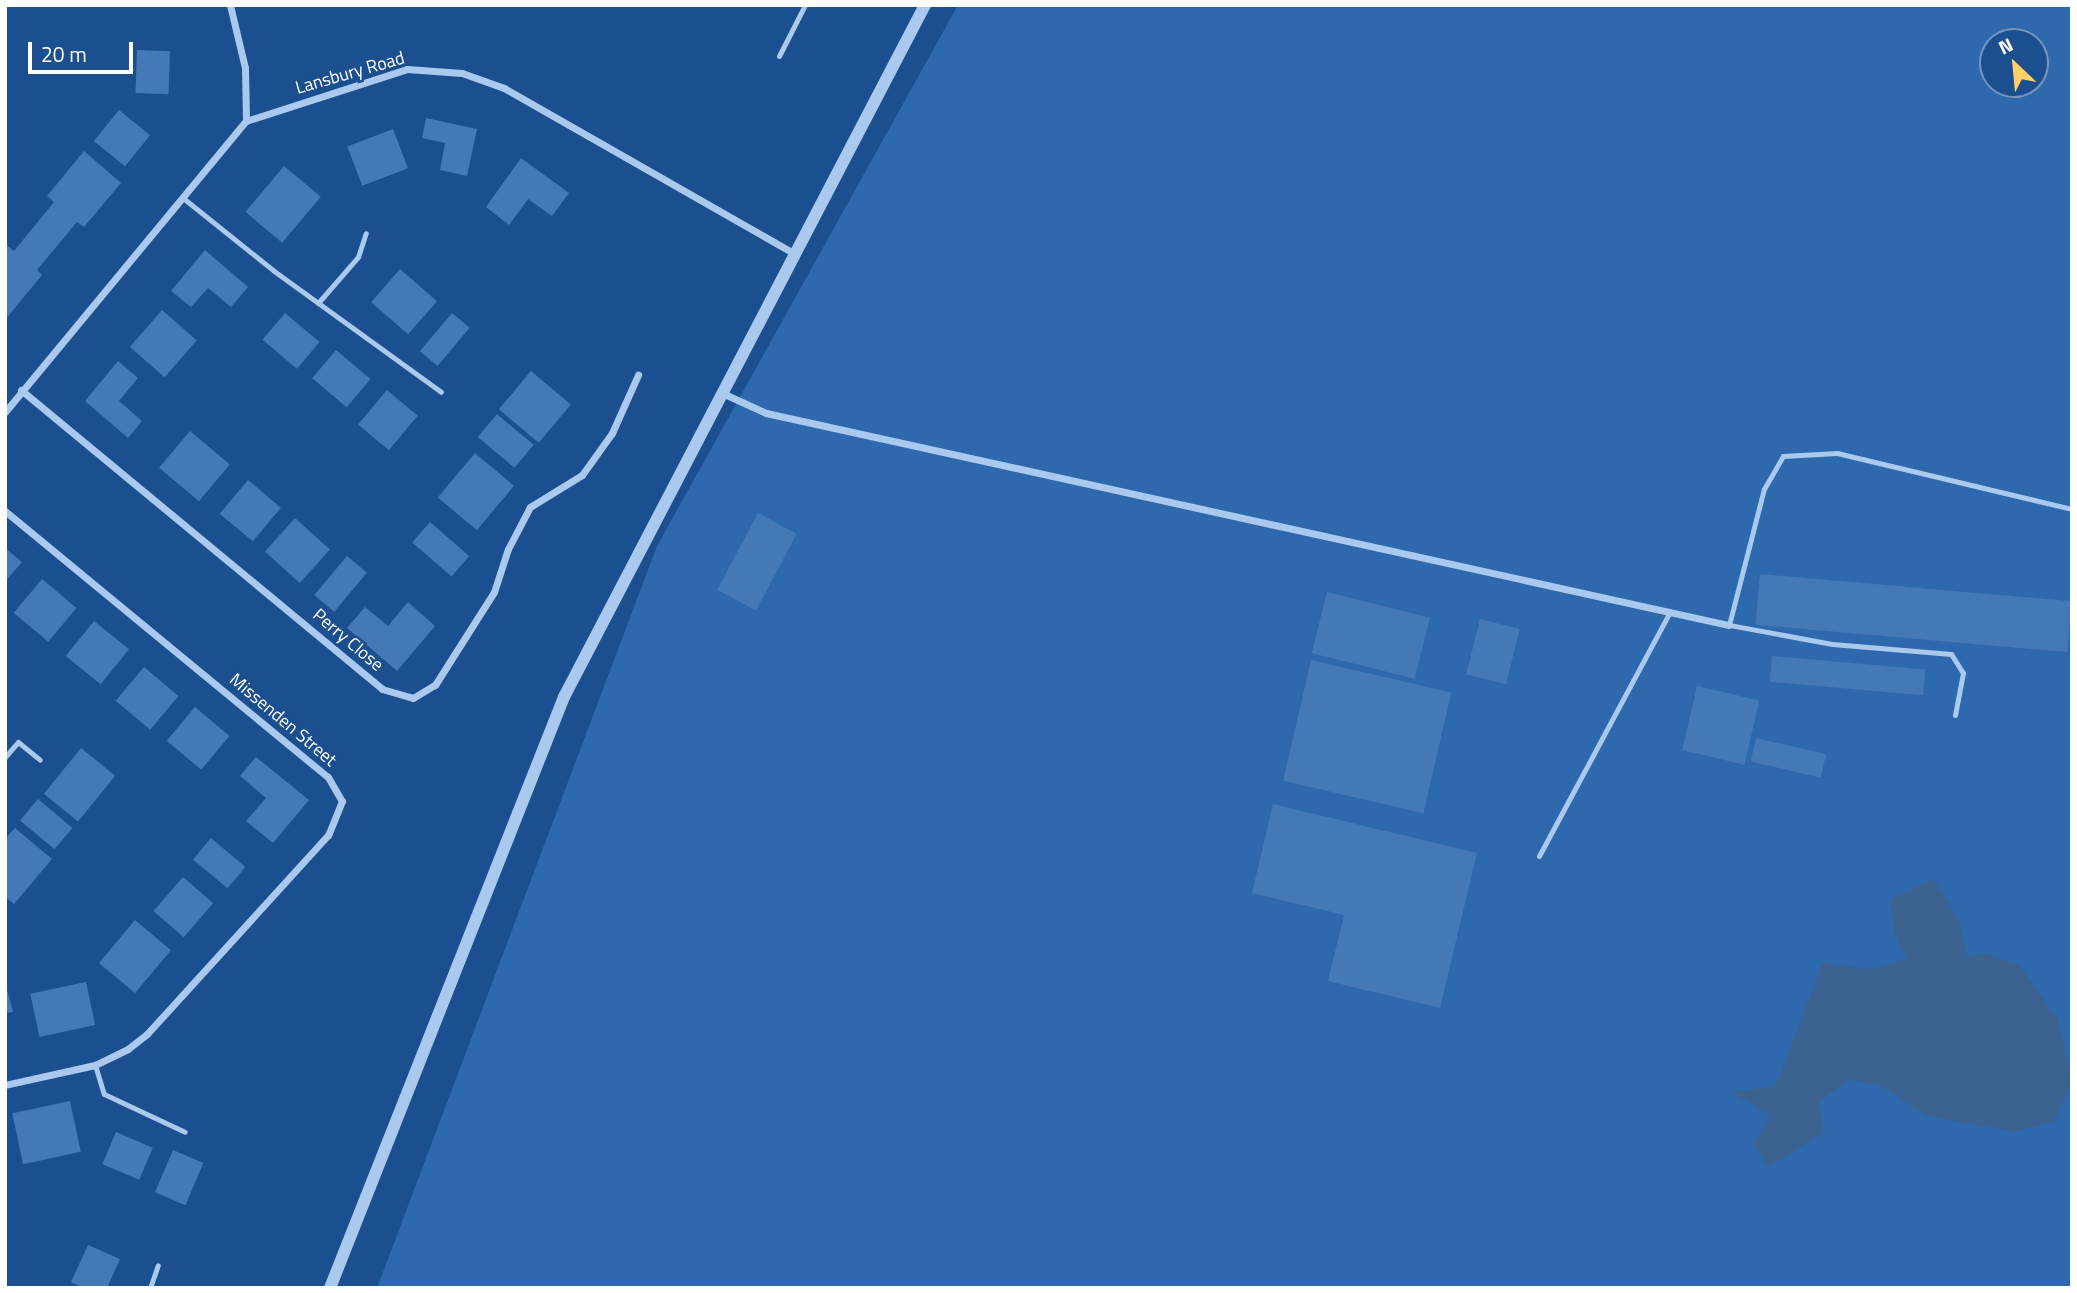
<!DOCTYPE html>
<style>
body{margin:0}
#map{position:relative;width:2077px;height:1293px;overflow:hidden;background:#1b4f8f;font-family:"Titillium Web",sans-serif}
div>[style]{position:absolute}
.green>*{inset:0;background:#2e69ad}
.water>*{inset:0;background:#3c6290}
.building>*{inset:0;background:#4478b7;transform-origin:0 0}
.service>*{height:5px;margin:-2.5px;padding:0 2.5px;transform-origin:2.5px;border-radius:2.5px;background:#a9c9ee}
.minor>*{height:7px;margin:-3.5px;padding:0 3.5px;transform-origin:3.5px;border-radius:3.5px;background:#a9c9ee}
.tertiary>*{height:12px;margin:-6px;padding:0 6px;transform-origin:6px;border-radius:6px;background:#a9c9ee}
span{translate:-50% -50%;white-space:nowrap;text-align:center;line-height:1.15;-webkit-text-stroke:5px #1b4f8f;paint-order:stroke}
.street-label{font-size:18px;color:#fff}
.frame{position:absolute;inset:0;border:7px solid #fff;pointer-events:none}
.north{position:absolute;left:1979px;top:28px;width:70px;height:70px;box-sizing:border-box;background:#1b4f8f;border:2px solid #7695bc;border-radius:50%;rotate:334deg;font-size:19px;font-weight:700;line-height:28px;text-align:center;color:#fff}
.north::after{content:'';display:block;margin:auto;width:24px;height:32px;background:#ffd166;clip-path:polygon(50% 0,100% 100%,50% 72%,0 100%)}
.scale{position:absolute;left:28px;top:42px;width:105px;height:32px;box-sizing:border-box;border:4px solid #fff;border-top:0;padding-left:9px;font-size:21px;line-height:24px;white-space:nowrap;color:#fff;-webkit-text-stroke:5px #1b4f8f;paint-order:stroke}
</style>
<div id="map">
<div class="green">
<i style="clip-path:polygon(evenodd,958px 5px,2072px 5px,2072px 1288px,377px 1288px,657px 546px,958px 5px,1993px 42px,2035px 42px,2035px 84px,1993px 84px,1993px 42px)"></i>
</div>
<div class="water">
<i style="clip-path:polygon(1933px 879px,1957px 916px,1967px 956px,1989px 954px,2020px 966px,2058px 1019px,2072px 1081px,2054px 1122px,2012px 1131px,1927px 1116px,1878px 1084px,1849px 1080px,1819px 1101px,1823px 1133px,1768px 1167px,1754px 1144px,1770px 1115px,1732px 1092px,1775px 1087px,1823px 963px,1870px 969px,1907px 959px,1894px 932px,1890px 899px)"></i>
</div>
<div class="building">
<i style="left:137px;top:50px;width:33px;height:43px;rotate:2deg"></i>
<i style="left:119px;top:110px;width:40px;height:40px;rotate:39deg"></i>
<i style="clip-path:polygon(426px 118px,477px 129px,467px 176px,440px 170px,445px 143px,422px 138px)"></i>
<i style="left:393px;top:129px;width:42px;height:49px;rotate:69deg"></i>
<i style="clip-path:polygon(84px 151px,121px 183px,84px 227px,77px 222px,37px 270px,42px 275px,5px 320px,5px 244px,14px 251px,54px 202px,47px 196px)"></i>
<i style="clip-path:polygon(521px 158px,569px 193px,552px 216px,528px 199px,509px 225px,486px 207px)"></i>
<i style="left:284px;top:166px;width:48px;height:60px;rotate:40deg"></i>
<i style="clip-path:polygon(205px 250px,248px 287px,231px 307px,208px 288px,191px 307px,171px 291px)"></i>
<i style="left:400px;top:269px;width:49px;height:44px;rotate:41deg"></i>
<i style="left:162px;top:310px;width:46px;height:49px;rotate:41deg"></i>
<i style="left:285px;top:313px;width:45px;height:35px;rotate:40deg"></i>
<i style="left:452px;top:313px;width:23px;height:50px;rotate:40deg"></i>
<i style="left:336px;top:350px;width:45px;height:37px;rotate:40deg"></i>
<i style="clip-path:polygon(118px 361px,138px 378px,119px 401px,142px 421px,128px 438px,85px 401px)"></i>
<i style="left:531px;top:371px;width:52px;height:50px;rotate:40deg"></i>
<i style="left:387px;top:390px;width:40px;height:45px;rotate:40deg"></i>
<i style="left:497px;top:414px;width:48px;height:30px;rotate:40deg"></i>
<i style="left:190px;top:431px;width:52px;height:48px;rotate:40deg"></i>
<i style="left:475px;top:453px;width:51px;height:58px;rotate:40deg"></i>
<i style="left:248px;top:480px;width:43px;height:44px;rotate:40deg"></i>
<i style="left:758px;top:513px;width:44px;height:87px;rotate:28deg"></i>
<i style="left:295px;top:518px;width:47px;height:45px;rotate:42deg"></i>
<i style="left:430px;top:522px;width:52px;height:27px;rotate:41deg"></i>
<i style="clip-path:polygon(5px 548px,22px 562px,5px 582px)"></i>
<i style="left:347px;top:556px;width:26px;height:51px;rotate:40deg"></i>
<i style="left:1760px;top:574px;width:313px;height:51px;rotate:5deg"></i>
<i style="left:42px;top:579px;width:45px;height:44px;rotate:40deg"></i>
<i style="left:1327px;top:592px;width:106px;height:63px;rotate:14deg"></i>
<i style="clip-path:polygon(408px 602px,435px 626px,397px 671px,347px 628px,365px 607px,388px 626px)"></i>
<i style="left:1480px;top:619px;width:41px;height:57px;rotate:14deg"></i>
<i style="left:94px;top:621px;width:45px;height:45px;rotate:39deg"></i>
<i style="left:1772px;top:656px;width:154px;height:26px;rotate:5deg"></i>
<i style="left:1311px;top:660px;width:144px;height:124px;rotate:13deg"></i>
<i style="left:144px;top:667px;width:45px;height:44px;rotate:40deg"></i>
<i style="left:1697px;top:686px;width:64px;height:66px;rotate:13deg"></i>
<i style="left:195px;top:707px;width:45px;height:44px;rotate:40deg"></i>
<i style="left:1756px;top:738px;width:72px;height:24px;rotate:13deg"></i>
<i style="left:81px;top:748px;width:44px;height:59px;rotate:39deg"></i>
<i style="clip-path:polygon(256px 757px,309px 800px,273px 843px,246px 821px,266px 798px,240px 776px)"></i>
<i style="left:38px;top:799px;width:45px;height:28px;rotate:40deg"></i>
<i style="clip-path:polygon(1273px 804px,1477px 853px,1440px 1008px,1328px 981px,1344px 915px,1252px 893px)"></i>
<i style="clip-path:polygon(15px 828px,52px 859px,14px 904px,5px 897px,5px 839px)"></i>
<i style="left:211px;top:838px;width:45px;height:28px;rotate:40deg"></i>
<i style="left:183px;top:877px;width:40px;height:45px;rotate:41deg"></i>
<i style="left:135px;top:920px;width:47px;height:56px;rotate:40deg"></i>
<i style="clip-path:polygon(5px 982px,13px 1012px,5px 1013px)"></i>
<i style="left:86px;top:982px;width:44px;height:57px;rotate:78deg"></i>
<i style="left:70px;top:1101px;width:52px;height:59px;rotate:78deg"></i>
<i style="left:116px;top:1132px;width:40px;height:35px;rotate:23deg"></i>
<i style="left:173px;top:1150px;width:33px;height:46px;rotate:23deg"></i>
<i style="clip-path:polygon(88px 1245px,120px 1259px,107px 1288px,84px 1288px,71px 1282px)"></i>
</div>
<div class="service">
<i style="left:779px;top:56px;width:57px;rotate:-63deg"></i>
<i style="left:183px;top:198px;width:117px;rotate:38.7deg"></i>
<i style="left:274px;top:271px;width:206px;rotate:35.9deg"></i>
<i style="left:318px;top:303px;width:61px;rotate:-49deg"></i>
<i style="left:358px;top:257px;width:25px;rotate:-72deg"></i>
<i style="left:1955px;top:715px;width:43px;rotate:-79.2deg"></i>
<i style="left:1963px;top:673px;width:22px;rotate:-122deg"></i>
<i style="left:1951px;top:654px;width:119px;rotate:-175.2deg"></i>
<i style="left:1832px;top:644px;width:105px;rotate:-169.5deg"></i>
<i style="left:1729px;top:625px;width:140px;rotate:-75.6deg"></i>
<i style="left:1764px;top:489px;width:38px;rotate:-60deg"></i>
<i style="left:1783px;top:456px;width:54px;rotate:-3.2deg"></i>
<i style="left:1837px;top:453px;width:242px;rotate:13.4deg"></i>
<i style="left:5px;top:757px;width:20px;rotate:-49deg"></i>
<i style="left:18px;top:742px;width:28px;rotate:39deg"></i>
<i style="left:1539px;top:856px;width:277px;rotate:-61.8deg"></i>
<i style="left:95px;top:1065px;width:30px;rotate:73deg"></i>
<i style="left:104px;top:1094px;width:89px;rotate:25.1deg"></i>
<i style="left:150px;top:1288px;width:24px;rotate:-71deg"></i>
</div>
<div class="minor">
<i style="left:230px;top:5px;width:65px;rotate:76.6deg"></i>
<i style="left:245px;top:68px;width:53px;rotate:88.9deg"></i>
<i style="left:21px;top:390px;width:469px;rotate:39.6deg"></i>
<i style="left:382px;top:689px;width:32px;rotate:16deg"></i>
<i style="left:413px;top:698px;width:26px;rotate:-31deg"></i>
<i style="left:435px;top:685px;width:110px;rotate:-57.6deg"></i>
<i style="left:494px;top:592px;width:45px;rotate:-72deg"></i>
<i style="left:508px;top:549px;width:47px;rotate:-62.4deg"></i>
<i style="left:530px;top:507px;width:61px;rotate:-31.6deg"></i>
<i style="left:582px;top:475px;width:52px;rotate:-54.5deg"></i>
<i style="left:612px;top:433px;width:64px;rotate:-65.9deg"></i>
<i style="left:720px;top:392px;width:51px;rotate:24.5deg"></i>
<i style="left:766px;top:413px;width:986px;rotate:12.42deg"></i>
<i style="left:5px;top:412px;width:378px;rotate:-50.4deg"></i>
<i style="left:246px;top:121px;width:169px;rotate:-17.9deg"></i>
<i style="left:407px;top:69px;width:55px;rotate:4.2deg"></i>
<i style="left:462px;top:73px;width:45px;rotate:19.7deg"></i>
<i style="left:504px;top:88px;width:335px;rotate:29.7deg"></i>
<i style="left:5px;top:511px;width:418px;rotate:39.5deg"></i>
<i style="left:328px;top:777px;width:28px;rotate:60deg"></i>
<i style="left:342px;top:801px;width:37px;rotate:112deg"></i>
<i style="left:328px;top:835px;width:269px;rotate:132.3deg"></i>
<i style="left:147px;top:1034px;width:24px;rotate:142deg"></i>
<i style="left:128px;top:1049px;width:37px;rotate:154deg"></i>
<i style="left:95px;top:1065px;width:92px;rotate:167.5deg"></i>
</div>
<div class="tertiary">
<i style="left:330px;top:1288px;width:636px;rotate:-68.4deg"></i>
<i style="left:564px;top:697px;width:781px;rotate:-62.45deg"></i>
</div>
<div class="street-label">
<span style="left:350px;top:73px;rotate:-16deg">Lansbury Road</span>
<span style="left:348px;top:640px;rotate:40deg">Perry Close</span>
<span style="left:283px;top:720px;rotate:40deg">Missenden Street</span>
</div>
<div class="frame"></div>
<div class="north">N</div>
<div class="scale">20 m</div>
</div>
